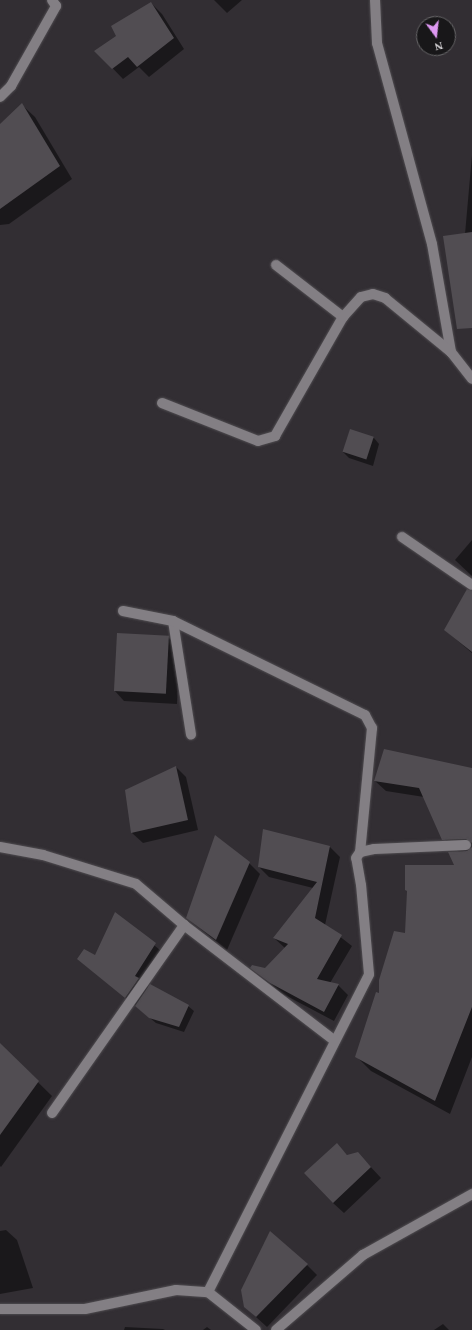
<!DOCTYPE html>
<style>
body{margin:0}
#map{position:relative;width:472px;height:1330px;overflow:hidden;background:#322e33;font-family:"Times New Roman",serif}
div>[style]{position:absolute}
.shadow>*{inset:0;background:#0007}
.building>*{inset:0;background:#514d52;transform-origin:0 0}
.roads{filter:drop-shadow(0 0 1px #504d51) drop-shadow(0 0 1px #504d51)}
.street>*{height:10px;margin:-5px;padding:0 5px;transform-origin:5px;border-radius:5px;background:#837f84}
span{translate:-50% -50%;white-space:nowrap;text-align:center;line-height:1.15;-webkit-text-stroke:3px #181719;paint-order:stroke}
.north{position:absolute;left:416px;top:16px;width:40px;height:40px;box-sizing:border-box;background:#181719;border:1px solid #676668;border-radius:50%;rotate:165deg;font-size:11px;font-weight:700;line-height:16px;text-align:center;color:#dedcdf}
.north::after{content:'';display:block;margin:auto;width:14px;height:18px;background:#de98f2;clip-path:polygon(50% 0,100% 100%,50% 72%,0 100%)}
</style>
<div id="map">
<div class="shadow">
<i style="clip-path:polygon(214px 0,242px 0,227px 13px)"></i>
<i style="clip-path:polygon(151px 3px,162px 14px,184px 49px,149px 77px,139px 67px,123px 79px,96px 51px,118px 36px)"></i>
<i style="clip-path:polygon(22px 105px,35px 117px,72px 179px,9px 224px,0 225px,0 125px)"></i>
<i style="clip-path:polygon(472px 155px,472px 299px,465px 234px)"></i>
<i style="clip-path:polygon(351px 431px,374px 438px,379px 444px,373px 466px,349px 458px,343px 452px)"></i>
<i style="clip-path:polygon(472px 540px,472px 576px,455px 560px)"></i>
<i style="clip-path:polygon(472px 591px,472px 653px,445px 630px)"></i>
<i style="clip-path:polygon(168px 637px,179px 648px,177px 704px,124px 701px,114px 690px)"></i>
<i style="clip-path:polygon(176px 767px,186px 777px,198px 830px,143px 843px,132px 833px)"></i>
<i style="clip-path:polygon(472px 773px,472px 1057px,450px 1114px,371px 1071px,357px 1057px,406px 934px,456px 866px,459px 852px,442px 837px,424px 797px,386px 791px,375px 781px)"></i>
<i style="clip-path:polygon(330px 847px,340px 857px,325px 925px,352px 946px,330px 983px,338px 985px,348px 995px,334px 1021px,281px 993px,251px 967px,265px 969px,285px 948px,274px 938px,313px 888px,269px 877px,259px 867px)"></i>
<i style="clip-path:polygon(249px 863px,260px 874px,227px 950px,187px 918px)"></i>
<i style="clip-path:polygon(115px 913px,166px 955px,146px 986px,188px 1006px,194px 1011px,184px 1032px,156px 1023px,79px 959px,96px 956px)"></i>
<i style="clip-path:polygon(0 1045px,52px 1096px,1px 1167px,0 1166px)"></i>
<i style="clip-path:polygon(337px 1145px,348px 1156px,368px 1164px,381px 1178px,344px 1213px,333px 1203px)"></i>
<i style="clip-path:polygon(6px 1230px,17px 1240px,33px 1288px,0 1294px,0 1231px)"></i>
<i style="clip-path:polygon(307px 1265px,317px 1275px,267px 1327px,245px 1307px)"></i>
<i style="clip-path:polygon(443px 1324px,449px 1330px,434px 1330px)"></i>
<i style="clip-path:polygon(125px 1327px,163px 1329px,165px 1330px,124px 1330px)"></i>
<i style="clip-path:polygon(207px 1327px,211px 1330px,203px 1330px)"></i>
</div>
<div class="building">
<i style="clip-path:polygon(151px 2px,174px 38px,137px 67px,128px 57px,112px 69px,94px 51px,116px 36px,111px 26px)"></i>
<i style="clip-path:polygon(22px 103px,60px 166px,0 209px,0 124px)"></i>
<i style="clip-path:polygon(472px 232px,472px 328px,457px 329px,443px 236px)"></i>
<i style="left:350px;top:429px;width:25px;height:24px;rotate:18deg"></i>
<i style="clip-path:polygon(467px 589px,472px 591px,472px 652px,444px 630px)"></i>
<i style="left:117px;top:633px;width:52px;height:58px;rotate:3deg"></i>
<i style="clip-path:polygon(384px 749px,472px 768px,472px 843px,466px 839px,442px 840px,419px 788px,374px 781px)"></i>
<i style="clip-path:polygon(176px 766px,188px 820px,131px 833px,125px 790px)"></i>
<i style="clip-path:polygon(263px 829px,330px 846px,315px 918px,342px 935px,317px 979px,339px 984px,324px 1012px,270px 983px,250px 968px,252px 965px,265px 968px,288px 944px,273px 938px,317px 882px,258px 867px)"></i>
<i style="clip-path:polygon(215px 835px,250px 862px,216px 940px,186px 918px)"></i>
<i style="clip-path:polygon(472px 847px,472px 1007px,435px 1101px,355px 1057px,376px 992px,379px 993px,379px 980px,394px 931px,405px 933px,407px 891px,405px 890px,405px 865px,454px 865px,448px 852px,467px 851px)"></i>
<i style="clip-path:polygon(115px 912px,156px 943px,135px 976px,139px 978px,125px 998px,77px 959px,84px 949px,95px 955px)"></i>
<i style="clip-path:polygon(150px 984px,189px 1005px,179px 1027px,149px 1018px,135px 1006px)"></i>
<i style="clip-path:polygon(0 1043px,39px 1081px,0 1135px)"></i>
<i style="clip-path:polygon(337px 1143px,347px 1155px,358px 1152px,371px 1167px,333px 1203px,304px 1173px)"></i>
<i style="clip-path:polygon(270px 1231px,308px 1264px,256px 1317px,244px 1307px,241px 1290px)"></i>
</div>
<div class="roads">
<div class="street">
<i style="left:375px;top:0;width:43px;rotate:87.3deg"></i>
<i style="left:377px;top:43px;width:208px;rotate:74.7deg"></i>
<i style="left:432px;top:244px;width:110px;rotate:80deg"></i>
<i style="left:451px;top:352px;width:34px;rotate:52deg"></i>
<i style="left:0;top:97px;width:16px;rotate:-45deg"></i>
<i style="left:11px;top:86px;width:92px;rotate:-60.6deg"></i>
<i style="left:56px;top:6px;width:7px;rotate:-124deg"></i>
<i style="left:276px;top:265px;width:85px;rotate:37.8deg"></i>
<i style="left:162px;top:403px;width:103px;rotate:21.6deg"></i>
<i style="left:258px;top:441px;width:18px;rotate:-16deg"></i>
<i style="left:275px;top:436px;width:137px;rotate:-60.3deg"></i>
<i style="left:343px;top:317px;width:27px;rotate:-48deg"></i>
<i style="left:361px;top:297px;width:12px;rotate:-14deg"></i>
<i style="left:373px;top:294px;width:13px;rotate:18deg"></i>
<i style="left:385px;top:298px;width:85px;rotate:39.3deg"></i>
<i style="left:402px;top:537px;width:85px;rotate:34.4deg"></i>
<i style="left:123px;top:611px;width:51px;rotate:11.3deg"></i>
<i style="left:173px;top:621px;width:115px;rotate:81deg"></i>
<i style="left:173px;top:621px;width:214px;rotate:26.1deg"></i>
<i style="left:365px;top:715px;width:15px;rotate:62deg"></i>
<i style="left:372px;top:728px;width:125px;rotate:95.5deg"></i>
<i style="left:0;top:847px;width:44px;rotate:10.5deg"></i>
<i style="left:43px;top:855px;width:97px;rotate:17.3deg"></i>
<i style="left:136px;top:884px;width:63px;rotate:40.5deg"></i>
<i style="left:184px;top:925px;width:190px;rotate:37.5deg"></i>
<i style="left:52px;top:1113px;width:230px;rotate:-54.9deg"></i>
<i style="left:208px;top:1292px;width:356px;rotate:-63.1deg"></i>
<i style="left:369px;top:974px;width:89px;rotate:-95.1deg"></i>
<i style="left:361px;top:885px;width:27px;rotate:-100deg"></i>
<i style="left:356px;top:858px;width:7px;rotate:-56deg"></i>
<i style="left:360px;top:852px;width:14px;rotate:-12deg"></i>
<i style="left:374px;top:849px;width:92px;rotate:-2.5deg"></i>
<i style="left:0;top:1309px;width:85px"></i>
<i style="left:85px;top:1309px;width:93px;rotate:-11.8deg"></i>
<i style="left:176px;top:1290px;width:32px;rotate:4deg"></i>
<i style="left:208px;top:1292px;width:61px;rotate:38.4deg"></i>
<i style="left:276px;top:1330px;width:115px;rotate:-40.8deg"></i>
<i style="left:363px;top:1255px;width:125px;rotate:-29.2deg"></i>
</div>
</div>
<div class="north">N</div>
</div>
